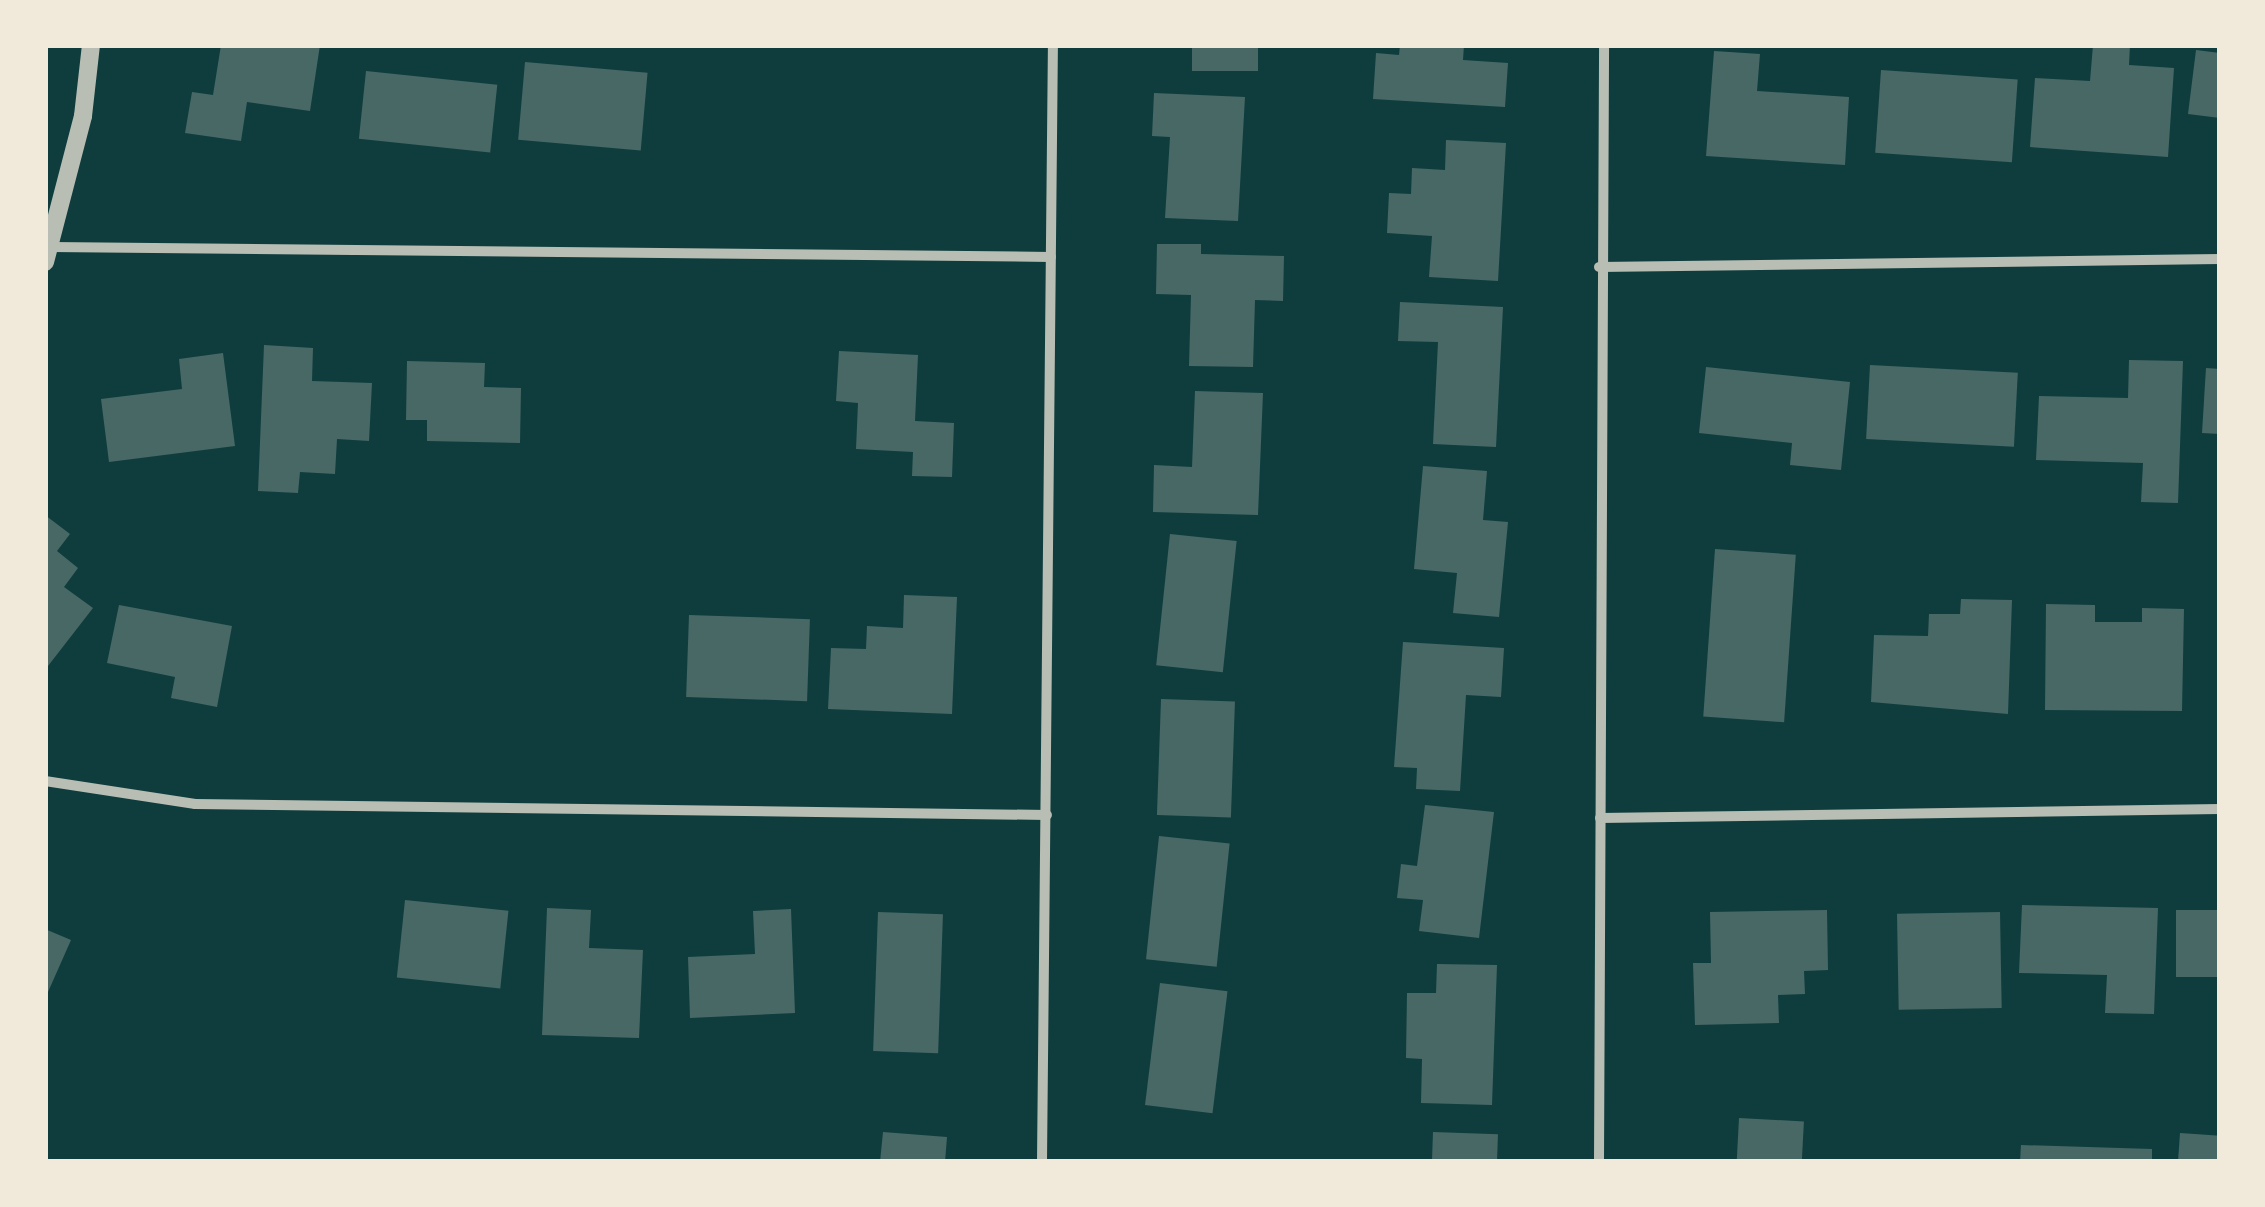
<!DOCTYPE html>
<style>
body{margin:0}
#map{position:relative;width:2265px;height:1207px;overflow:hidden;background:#0f3d3e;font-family:"PT Sans",sans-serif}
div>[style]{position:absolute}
.building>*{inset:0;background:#486865;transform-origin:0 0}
.minor>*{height:10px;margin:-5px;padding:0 5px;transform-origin:5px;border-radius:5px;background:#b8beb3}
.tertiary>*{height:18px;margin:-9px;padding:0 9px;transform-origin:9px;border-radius:9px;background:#b8beb3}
span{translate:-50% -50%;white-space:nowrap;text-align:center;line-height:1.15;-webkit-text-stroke:10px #f1e9da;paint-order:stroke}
.frame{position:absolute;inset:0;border:48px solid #f1e9da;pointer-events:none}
</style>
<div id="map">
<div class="building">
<i style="clip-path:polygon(221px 45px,320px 45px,310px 111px,247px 102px,241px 141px,185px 133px,192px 92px,213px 95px)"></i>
<i style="left:1192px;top:45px;width:66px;height:26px"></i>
<i style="clip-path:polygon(1400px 45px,1464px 45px,1463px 60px,1508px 63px,1505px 107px,1373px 99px,1376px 53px,1399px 55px)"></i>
<i style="clip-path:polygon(2093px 45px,2130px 45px,2129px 65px,2174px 68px,2168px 157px,2030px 147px,2035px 78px,2090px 81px)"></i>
<i style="clip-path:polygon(2196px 50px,2220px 53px,2220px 118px,2188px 114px)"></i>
<i style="clip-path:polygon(1714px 51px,1760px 54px,1757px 91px,1849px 97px,1845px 165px,1706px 156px)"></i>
<i style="left:525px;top:62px;width:123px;height:78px;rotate:5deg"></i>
<i style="left:1881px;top:70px;width:137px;height:83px;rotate:4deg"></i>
<i style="left:366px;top:71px;width:132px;height:68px;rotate:6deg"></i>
<i style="clip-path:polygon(1154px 93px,1245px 97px,1238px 221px,1165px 218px,1170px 137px,1152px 136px)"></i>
<i style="clip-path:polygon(1446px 140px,1506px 143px,1498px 281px,1429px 277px,1432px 236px,1387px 233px,1389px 193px,1411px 194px,1412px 168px,1445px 170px)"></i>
<i style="clip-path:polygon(1157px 244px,1201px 244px,1201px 254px,1284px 256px,1283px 301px,1255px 300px,1253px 367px,1189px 366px,1191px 295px,1156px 294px)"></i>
<i style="clip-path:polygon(1400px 302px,1503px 307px,1496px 447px,1433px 444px,1438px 342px,1398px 341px)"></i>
<i style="clip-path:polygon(264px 345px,313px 348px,312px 381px,372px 383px,369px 441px,337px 439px,335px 474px,300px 472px,298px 493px,258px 491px)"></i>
<i style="clip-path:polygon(839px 351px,918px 355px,915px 421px,954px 423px,952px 477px,912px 476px,913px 452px,856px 449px,858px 403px,836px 401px)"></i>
<i style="clip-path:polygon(223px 353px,235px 446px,109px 462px,101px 399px,182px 389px,179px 359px)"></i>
<i style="clip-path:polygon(2129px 360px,2183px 361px,2178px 503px,2141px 502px,2143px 463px,2036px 460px,2039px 396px,2128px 398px)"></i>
<i style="clip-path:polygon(407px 361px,485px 363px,484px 387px,521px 388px,520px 443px,427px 441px,427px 420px,406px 420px)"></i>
<i style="left:1870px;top:365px;width:148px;height:74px;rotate:3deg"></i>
<i style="clip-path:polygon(1706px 367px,1850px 382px,1841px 470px,1790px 465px,1792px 443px,1699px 433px)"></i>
<i style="clip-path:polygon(2206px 368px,2220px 369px,2220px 434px,2202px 433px)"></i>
<i style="clip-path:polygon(1195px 391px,1263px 393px,1258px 515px,1153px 512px,1154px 465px,1192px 467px)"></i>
<i style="clip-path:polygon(1423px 466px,1487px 471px,1483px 520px,1508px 522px,1499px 617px,1453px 613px,1457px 573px,1414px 569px)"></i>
<i style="clip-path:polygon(45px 515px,70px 534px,57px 551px,78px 568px,64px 587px,93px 608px,48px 666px)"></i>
<i style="left:1170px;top:534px;width:67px;height:132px;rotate:6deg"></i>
<i style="left:1715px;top:549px;width:81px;height:168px;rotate:4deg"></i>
<i style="clip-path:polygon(904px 595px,957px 597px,952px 714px,828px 709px,831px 648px,866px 649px,867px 626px,903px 628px)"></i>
<i style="clip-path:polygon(1961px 599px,2012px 600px,2008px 714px,1871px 702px,1874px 635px,1928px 636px,1929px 614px,1960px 614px)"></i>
<i style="clip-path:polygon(2046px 604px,2095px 605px,2095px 622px,2142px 622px,2142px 608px,2184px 609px,2182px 711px,2045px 710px)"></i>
<i style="clip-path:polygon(119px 605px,232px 626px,217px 707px,171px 698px,175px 677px,107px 663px)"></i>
<i style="left:689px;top:615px;width:121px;height:82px;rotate:2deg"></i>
<i style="clip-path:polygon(1403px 642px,1504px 648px,1501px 697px,1466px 695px,1460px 791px,1416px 789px,1417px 768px,1394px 767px)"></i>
<i style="left:1161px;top:699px;width:74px;height:116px;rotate:2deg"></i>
<i style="clip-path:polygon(1425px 805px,1494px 812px,1479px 938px,1419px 931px,1423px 900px,1397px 898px,1401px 864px,1417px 866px)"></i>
<i style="left:1159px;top:836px;width:71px;height:124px;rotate:6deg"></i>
<i style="left:405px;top:900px;width:104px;height:78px;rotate:6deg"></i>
<i style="clip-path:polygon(2022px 905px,2158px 908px,2154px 1014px,2105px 1013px,2107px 975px,2019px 973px)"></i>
<i style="clip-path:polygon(547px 908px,591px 910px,589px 948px,643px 950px,639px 1038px,542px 1035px)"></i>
<i style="clip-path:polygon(791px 909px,795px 1013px,690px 1018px,688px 957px,755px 954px,753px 911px)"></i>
<i style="clip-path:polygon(1827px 910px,1828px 970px,1804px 971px,1805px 994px,1778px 995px,1779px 1023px,1695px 1025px,1693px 963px,1711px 963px,1710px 912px)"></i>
<i style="left:2220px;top:910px;width:67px;height:44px;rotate:90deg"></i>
<i style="left:878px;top:912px;width:65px;height:139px;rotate:2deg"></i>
<i style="left:2000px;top:912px;width:96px;height:103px;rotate:89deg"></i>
<i style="clip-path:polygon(45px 929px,71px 940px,48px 992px,45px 990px)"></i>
<i style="clip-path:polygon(1437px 964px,1497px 965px,1492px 1105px,1421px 1103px,1422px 1059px,1406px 1058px,1407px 993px,1436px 993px)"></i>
<i style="left:1160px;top:983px;width:68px;height:123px;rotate:7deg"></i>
<i style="left:1739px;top:1118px;width:65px;height:44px;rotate:3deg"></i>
<i style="clip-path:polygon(883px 1132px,947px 1137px,945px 1162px,880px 1162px)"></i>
<i style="left:1433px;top:1132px;width:65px;height:30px;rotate:2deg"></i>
<i style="left:2180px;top:1133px;width:40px;height:29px;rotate:4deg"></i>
<i style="clip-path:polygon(2021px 1145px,2152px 1149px,2152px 1162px,2020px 1162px)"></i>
</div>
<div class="minor">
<i style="left:51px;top:247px;width:1000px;rotate:0.57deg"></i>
<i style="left:1599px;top:267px;width:621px;rotate:-0.74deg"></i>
<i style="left:45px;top:781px;width:152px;rotate:8.7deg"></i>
<i style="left:195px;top:804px;width:852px;rotate:0.74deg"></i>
<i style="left:1600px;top:818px;width:620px;rotate:-0.83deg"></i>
<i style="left:1042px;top:1162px;width:1117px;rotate:-89.44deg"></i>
<i style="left:1599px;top:1162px;width:1117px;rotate:-89.74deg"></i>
</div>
<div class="tertiary">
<i style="left:45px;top:262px;width:151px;rotate:-75.4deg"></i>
<i style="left:83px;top:116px;width:71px;rotate:-83.6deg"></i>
</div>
<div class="frame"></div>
</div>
